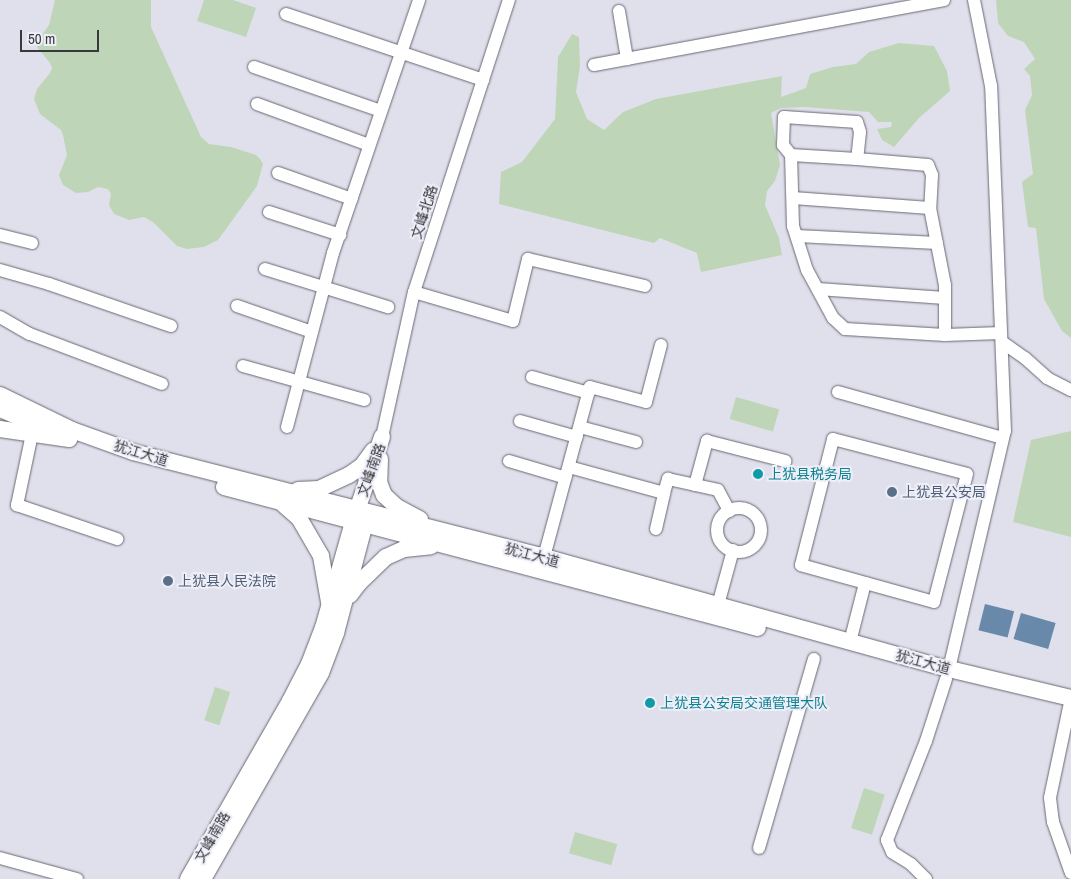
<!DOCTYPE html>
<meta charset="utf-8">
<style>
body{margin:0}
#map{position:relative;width:1071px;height:879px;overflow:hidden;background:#e0e0ec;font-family:"Archivo Narrow","Noto Sans SC",sans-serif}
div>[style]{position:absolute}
.green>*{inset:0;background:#bfd5b7;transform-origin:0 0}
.water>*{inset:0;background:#6889aa;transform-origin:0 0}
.roads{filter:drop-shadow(0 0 1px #686872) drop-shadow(0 0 1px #686872)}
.minor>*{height:12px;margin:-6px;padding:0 6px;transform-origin:6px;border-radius:6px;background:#fff}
.minor>.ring{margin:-6px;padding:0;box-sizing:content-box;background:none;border:12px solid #fff;border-radius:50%}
.major>*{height:16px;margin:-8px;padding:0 8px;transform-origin:8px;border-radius:8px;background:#fff}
.dots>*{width:14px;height:14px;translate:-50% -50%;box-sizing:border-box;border:2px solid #eeeef9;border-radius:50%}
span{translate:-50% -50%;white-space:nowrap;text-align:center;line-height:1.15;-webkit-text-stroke:4px #eeeef9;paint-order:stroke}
.street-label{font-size:14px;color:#39393d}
.culture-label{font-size:14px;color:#0d838f}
.left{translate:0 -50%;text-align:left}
.service-label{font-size:14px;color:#4e5e75}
.scale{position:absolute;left:20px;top:30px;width:79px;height:22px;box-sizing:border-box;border:2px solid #39393d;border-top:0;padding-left:6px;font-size:15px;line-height:18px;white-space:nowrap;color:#39393d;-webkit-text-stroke:4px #eeeef9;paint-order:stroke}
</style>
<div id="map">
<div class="green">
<i style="clip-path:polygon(55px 0,151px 0,151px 27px,201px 137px,209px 144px,231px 147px,256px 155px,260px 159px,263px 164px,257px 186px,218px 240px,204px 247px,187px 249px,177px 246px,154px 223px,144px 217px,129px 220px,114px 214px,109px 205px,111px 194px,108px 189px,98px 187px,88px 192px,76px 193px,63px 185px,59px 175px,67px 155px,63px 135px,61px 130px,40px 114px,34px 99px,37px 89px,50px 73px,52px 68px,50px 63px,37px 47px,37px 42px,49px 25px)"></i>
<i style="clip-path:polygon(204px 0,233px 0,256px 8px,246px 37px,197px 21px)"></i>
<i style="clip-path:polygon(996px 0,1071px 0,1071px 338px,1062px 331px,1044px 299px,1036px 228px,1028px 227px,1022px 182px,1033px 174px,1025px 110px,1032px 95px,1030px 76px,1024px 69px,1035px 59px,1024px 42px,1008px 36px,998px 23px)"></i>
<i style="clip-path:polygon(572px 34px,579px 37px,580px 66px,576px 92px,587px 119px,604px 130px,623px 112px,656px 99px,782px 76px,781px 97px,806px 88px,810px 74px,833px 67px,856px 64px,869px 52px,899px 43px,934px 46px,947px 71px,950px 91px,919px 118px,894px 147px,882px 140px,877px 129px,891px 127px,892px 122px,878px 122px,869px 112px,804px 107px,781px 108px,771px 113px,780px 165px,775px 181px,767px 191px,765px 205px,779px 238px,782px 255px,701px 272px,697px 253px,660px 238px,654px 243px,499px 204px,501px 172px,522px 162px,555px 119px,558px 57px)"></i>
<i style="left:736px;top:397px;width:45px;height:23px;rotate:16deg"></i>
<i style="clip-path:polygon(1071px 431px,1071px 537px,1013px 522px,1031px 440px)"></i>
<i style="left:215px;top:687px;width:16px;height:35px;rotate:18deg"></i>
<i style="left:864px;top:788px;width:22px;height:42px;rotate:18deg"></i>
<i style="left:575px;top:832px;width:44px;height:22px;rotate:16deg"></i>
</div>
<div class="water">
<i style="left:985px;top:604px;width:30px;height:27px;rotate:14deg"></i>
<i style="left:1021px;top:613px;width:36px;height:27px;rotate:16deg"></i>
</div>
<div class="roads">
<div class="minor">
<i style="left:619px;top:11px;width:49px;rotate:80.5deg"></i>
<i style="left:286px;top:14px;width:208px;rotate:18.5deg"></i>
<i style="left:594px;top:65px;width:356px;rotate:-10.5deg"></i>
<i style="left:254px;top:67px;width:134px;rotate:19.1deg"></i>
<i style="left:257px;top:104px;width:119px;rotate:20.1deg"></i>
<i style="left:791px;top:155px;width:66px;rotate:3.5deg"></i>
<i style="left:278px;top:173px;width:78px;rotate:19.4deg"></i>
<i style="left:793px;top:198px;width:137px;rotate:4.2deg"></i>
<i style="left:269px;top:212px;width:75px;rotate:17.9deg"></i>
<i style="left:0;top:235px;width:33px;rotate:14deg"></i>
<i style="left:797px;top:236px;width:140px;rotate:2.9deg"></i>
<i style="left:265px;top:269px;width:129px;rotate:17.2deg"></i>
<i style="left:0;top:270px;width:51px;rotate:15.9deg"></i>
<i style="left:49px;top:284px;width:129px;rotate:19deg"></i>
<i style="left:818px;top:289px;width:127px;rotate:4.1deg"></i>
<i style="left:414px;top:292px;width:103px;rotate:16.3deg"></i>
<i style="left:513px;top:321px;width:64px;rotate:-76.4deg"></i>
<i style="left:528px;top:259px;width:120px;rotate:13deg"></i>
<i style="left:237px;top:306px;width:79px;rotate:19.1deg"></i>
<i style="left:0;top:317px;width:34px;rotate:30deg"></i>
<i style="left:30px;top:334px;width:141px;rotate:20.7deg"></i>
<i style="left:945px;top:335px;width:100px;rotate:-176.6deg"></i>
<i style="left:845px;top:329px;width:16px;rotate:-137deg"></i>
<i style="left:833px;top:318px;width:55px;rotate:-118.4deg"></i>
<i style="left:807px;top:270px;width:46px;rotate:-107.7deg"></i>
<i style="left:793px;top:226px;width:71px;rotate:-91.6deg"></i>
<i style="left:791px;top:155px;width:13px;rotate:-129deg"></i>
<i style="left:783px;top:145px;width:28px;rotate:-88deg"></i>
<i style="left:784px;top:117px;width:73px;rotate:3.9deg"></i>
<i style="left:857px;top:122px;width:10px;rotate:73deg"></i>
<i style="left:860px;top:132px;width:27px;rotate:96deg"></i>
<i style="left:857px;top:159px;width:71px;rotate:4.8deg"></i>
<i style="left:928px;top:165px;width:11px;rotate:68deg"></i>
<i style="left:932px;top:175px;width:33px;rotate:93deg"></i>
<i style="left:930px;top:208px;width:78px;rotate:79deg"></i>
<i style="left:945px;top:285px;width:50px;rotate:90deg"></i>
<i style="left:945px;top:335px;width:56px;rotate:-2deg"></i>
<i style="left:1002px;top:342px;width:28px;rotate:35deg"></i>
<i style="left:1025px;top:358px;width:30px;rotate:42deg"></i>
<i style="left:1047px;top:378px;width:27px;rotate:27deg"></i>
<i style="left:243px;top:366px;width:126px;rotate:15.7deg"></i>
<i style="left:532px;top:377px;width:59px;rotate:15.7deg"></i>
<i style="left:838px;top:392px;width:171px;rotate:15.6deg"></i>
<i style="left:520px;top:421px;width:59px;rotate:15.7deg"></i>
<i style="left:287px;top:427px;width:180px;rotate:-75.2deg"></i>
<i style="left:333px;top:253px;width:267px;rotate:-71.2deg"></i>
<i style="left:580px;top:427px;width:58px;rotate:15deg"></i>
<i style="left:32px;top:434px;width:73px;rotate:101.9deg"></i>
<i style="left:17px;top:505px;width:106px;rotate:18.8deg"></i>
<i style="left:382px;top:437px;width:148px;rotate:-77.6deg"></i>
<i style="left:414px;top:292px;width:307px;rotate:-72deg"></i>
<i style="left:833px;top:439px;width:138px;rotate:14.6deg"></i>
<i style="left:967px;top:474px;width:132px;rotate:104.5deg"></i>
<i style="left:934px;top:602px;width:138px;rotate:-164.5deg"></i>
<i style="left:801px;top:565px;width:130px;rotate:-75.7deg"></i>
<i style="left:509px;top:461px;width:59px;rotate:16.6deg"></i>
<i style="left:569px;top:467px;width:98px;rotate:15.3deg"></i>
<i style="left:664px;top:493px;width:15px;rotate:-74deg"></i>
<i style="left:668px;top:479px;width:51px;rotate:12.4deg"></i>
<i style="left:718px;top:490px;width:24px;rotate:62deg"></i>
<i style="left:695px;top:485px;width:46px;rotate:-74.7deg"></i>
<i style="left:707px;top:441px;width:81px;rotate:14.4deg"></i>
<i class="ring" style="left:717px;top:508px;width:32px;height:32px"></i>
<i style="left:656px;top:529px;width:37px;rotate:-77deg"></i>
<i style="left:544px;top:557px;width:176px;rotate:-74.9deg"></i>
<i style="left:590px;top:387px;width:58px;rotate:15deg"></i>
<i style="left:646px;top:402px;width:59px;rotate:-75.3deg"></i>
<i style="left:718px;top:605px;width:57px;rotate:-74.7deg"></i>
<i style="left:850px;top:642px;width:61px;rotate:-75.7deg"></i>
<i style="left:949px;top:669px;width:244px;rotate:-76.8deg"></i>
<i style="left:1005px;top:431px;width:345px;rotate:-92.3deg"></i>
<i style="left:991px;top:86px;width:88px;rotate:-101.2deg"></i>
<i style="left:1071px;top:698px;width:102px;rotate:101.9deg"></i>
<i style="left:1050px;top:798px;width:24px;rotate:83deg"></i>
<i style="left:1053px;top:822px;width:54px;rotate:70.6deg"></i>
<i style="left:759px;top:848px;width:197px;rotate:-73.8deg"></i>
<i style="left:0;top:858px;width:80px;rotate:15.3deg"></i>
<i style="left:926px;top:879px;width:21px;rotate:-135deg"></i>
<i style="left:911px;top:864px;width:22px;rotate:-148deg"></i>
<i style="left:892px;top:852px;width:13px;rotate:-113deg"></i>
<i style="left:887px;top:840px;width:106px;rotate:-68.5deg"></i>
<i style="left:926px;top:741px;width:65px;rotate:-72.1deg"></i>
</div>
<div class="major">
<i style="left:0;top:395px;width:80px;rotate:25.9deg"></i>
<i style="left:72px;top:430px;width:65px;rotate:19.8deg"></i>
<i style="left:133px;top:452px;width:417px;rotate:14.3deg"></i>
<i style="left:537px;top:555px;width:427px;rotate:15.5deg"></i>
<i style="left:949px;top:669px;width:125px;rotate:13.4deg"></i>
<i style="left:0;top:409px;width:56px;rotate:23.3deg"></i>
<i style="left:0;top:429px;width:70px;rotate:8.2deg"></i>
<i style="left:380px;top:459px;width:23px;rotate:92deg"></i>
<i style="left:379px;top:482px;width:14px;rotate:69deg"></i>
<i style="left:384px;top:495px;width:18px;rotate:43deg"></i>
<i style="left:397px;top:507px;width:26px;rotate:28deg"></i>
<i style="left:224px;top:487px;width:552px;rotate:14.79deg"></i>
<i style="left:298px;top:490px;width:21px;rotate:-3deg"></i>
<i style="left:319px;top:489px;width:33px;rotate:-25deg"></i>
<i style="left:349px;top:475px;width:16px;rotate:-35deg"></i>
<i style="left:362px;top:466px;width:19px;rotate:-54deg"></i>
<i style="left:284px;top:505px;width:20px;rotate:41deg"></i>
<i style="left:299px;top:518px;width:44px;rotate:59.9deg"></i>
<i style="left:321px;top:556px;width:47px;rotate:80.1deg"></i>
<i style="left:350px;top:595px;width:15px;rotate:-53deg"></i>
<i style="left:359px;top:583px;width:37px;rotate:-44deg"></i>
<i style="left:386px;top:557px;width:20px;rotate:-24deg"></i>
<i style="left:404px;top:549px;width:27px;rotate:-6deg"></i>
<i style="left:188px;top:879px;width:205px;rotate:-60.2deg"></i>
<i style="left:290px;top:701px;width:42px;rotate:-62.8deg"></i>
<i style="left:309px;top:664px;width:39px;rotate:-69deg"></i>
<i style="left:323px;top:628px;width:110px;rotate:-74.2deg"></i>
<i style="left:353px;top:522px;width:90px;rotate:-71.2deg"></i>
<i style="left:203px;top:879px;width:237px;rotate:-60.2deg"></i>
<i style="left:321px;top:673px;width:43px;rotate:-69.4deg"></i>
<i style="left:336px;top:633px;width:121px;rotate:-75.2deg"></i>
</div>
</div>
<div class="dots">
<i style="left:758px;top:474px;background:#0f9aa8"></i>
<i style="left:892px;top:492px;background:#5c6f8a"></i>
<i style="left:168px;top:581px;background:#5c6f8a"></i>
<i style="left:650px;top:703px;background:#0f9aa8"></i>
</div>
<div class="street-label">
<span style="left:424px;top:212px;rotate:-72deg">文峰北路</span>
<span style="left:141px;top:453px;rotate:17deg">犹江大道</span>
<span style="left:371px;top:470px;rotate:-70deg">文峰南路</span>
<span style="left:532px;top:555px;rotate:15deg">犹江大道</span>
<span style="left:923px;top:662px;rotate:15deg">犹江大道</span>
<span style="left:212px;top:837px;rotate:-60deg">文峰南路</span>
</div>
<div class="culture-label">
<span class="left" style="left:768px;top:474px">上犹县税务局</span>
<span class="left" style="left:660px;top:703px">上犹县公安局交通管理大队</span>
</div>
<div class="service-label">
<span class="left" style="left:902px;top:492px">上犹县公安局</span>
<span class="left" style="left:178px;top:581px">上犹县人民法院</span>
</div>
<div class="scale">50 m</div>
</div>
